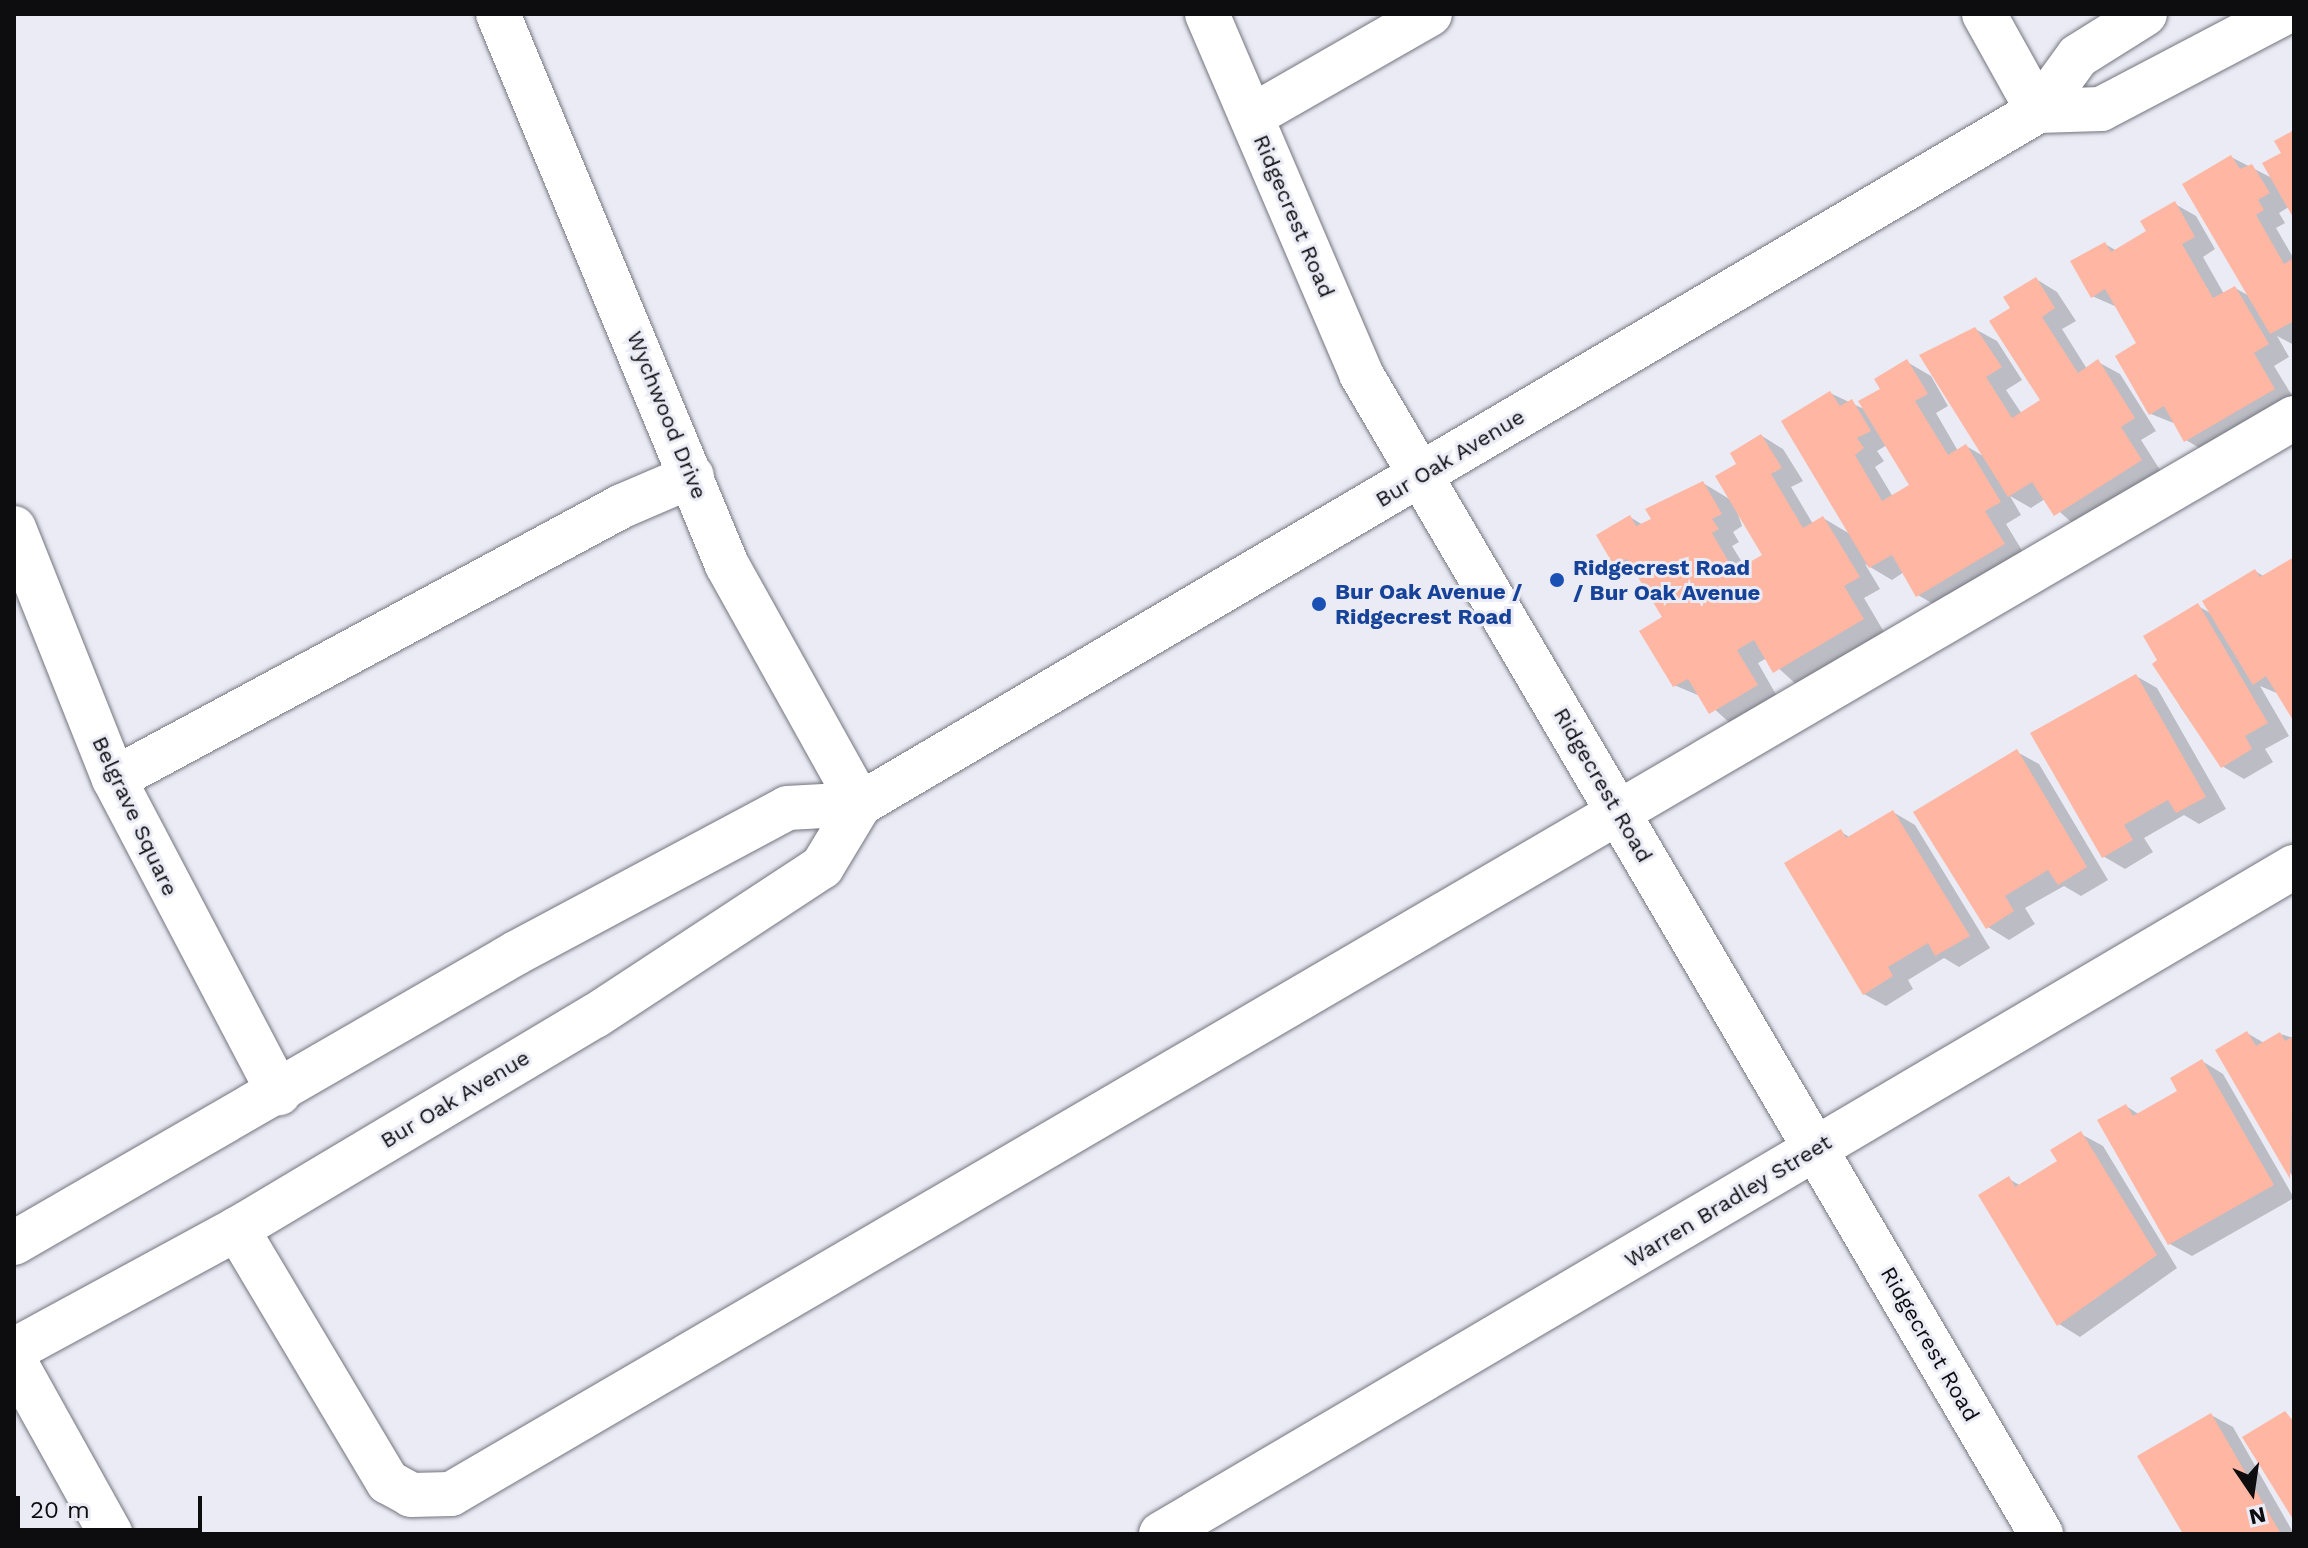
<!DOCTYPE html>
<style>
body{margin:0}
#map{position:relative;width:2308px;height:1548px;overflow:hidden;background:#eaebf5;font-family:"Work Sans",sans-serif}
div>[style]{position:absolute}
.shadow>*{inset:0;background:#0003}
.building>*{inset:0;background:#ffb6a2}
.roads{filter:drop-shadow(0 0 2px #74757e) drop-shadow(0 0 2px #74757e)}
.minor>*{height:44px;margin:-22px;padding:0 22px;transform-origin:22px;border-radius:22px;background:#fff}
.dots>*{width:22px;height:22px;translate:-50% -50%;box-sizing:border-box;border:4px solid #eaebf5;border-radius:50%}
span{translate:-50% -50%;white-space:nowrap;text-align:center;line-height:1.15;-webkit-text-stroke:6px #eaebf5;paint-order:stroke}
.street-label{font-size:22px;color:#0d0d10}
.transit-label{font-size:22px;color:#164399;font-weight:700}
.left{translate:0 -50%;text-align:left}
.frame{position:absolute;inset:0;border:16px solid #0d0d10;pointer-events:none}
.north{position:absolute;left:2212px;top:1452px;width:80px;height:80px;-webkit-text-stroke:6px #eaebf5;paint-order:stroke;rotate:167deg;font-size:22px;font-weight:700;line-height:32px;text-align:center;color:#0d0d10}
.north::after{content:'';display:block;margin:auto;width:28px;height:36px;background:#0d0d10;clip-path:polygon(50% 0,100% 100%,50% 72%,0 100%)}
.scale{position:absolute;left:16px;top:1496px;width:186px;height:36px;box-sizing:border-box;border:4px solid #0d0d10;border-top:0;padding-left:10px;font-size:24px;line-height:28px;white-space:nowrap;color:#0d0d10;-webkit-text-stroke:6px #eaebf5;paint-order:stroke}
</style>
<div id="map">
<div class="shadow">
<i style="clip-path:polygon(2294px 133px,2294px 215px,2289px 207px,2279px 213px,2285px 223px,2276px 228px,2294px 259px,2294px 345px,2277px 336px,2289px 357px,2274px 366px,2294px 399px,2208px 453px,2186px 440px,2176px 424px,2151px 414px,2138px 344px,2117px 307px,2092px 296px,2105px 244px,2117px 251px,2149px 232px,2175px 204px,2196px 216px,2215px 249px,2203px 257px,2224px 294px,2235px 288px,2251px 297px,2231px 157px,2272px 178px)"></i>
<i style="clip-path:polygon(evenodd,2036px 279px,2057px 292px,2076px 321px,2062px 329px,2087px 369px,2098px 362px,2120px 374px,2156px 431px,2141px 440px,2162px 473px,2077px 527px,2045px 499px,2031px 508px,2010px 496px,2021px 515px,2006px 524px,2026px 557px,1940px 608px,1918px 595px,1904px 572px,1892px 580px,1865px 564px,1880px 589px,1864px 598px,1884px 632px,1796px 684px,1767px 658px,1758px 663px,1778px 698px,1732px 725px,1700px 696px,1674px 685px,1665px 618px,1639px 576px,1615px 565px,1630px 517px,1643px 525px,1703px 483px,1731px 500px,1739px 465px,1762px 436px,1783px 449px,1803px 481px,1791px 487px,1813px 524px,1823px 518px,1850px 534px,1830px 393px,1866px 410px,1907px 362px,1931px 376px,1948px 406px,1936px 413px,1958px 451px,1966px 446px,1985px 457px,1975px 329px,1997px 341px,2022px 380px,2006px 390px,2022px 414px,2043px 401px,2013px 309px,2036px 279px,1887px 445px,1912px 486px,1893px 497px,1875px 467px,1884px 461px,1877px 451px,1887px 445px,2036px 279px,1736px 508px,1765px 556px,1745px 567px,1732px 546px,1739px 542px,1733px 532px,1742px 526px,1736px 508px)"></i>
<i style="clip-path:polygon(2294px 560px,2294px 718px,2279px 694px,2260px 686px,2289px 736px,2265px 749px,2273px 762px,2244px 779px,2222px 766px,2181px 708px,2146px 637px,2198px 606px,2212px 614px,2255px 571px,2265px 577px)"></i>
<i style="clip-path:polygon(2136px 676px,2157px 688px,2226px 809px,2199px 824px,2184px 815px,2144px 838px,2153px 852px,2125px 869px,2103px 856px)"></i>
<i style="clip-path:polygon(2017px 752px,2039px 764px,2108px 880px,2081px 896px,2064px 886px,2025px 908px,2035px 924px,2009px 940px,1988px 927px)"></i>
<i style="clip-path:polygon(1893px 812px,1915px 825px,1990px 948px,1959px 967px,1944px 958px,1908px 980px,1913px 989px,1886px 1006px,1864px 994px,1841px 832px,1851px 838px)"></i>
<i style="clip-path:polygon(2247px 1033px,2264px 1043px,2280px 1034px,2294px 1038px,2294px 1179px,2218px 1050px)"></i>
<i style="clip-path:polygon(2202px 1061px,2223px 1074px,2294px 1198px,2192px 1256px,2170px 1244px,2126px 1106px,2140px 1115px,2180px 1092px)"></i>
<i style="clip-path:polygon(2081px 1134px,2103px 1146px,2177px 1268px,2080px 1337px,2059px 1324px,2009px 1179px,2021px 1186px,2059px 1162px)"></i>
<i style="clip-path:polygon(2211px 1415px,2233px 1427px,2294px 1534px,2185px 1534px)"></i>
</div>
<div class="building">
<i style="clip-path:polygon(2294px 130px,2294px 219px,2262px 163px,2281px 153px,2274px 141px)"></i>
<i style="clip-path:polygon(2231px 155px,2240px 169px,2252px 164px,2270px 193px,2258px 200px,2264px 210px,2256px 215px,2284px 264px,2294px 258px,2294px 321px,2270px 334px,2182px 184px)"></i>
<i style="clip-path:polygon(2175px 201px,2195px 237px,2182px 244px,2213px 298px,2235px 286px,2269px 344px,2254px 353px,2275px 389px,2184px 442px,2164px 406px,2149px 415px,2115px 356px,2136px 343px,2105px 289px,2091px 298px,2070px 261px,2105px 242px,2111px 252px,2146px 231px,2140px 221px)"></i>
<i style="clip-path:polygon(2036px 277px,2055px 308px,2042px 317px,2078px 373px,2098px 359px,2135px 418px,2121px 427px,2142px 460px,2054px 516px,2032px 482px,2008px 497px,1919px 355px,1975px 327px,2002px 367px,1986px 377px,2012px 418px,2040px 400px,1989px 321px,2010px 308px,2003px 297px)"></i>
<i style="clip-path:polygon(1907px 359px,1928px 394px,1915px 401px,1948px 455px,1966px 444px,2001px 502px,1985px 511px,2005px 544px,1916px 597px,1892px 555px,1869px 568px,1781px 421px,1830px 391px,1840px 406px,1852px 399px,1871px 431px,1857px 438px,1864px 448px,1855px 455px,1882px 501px,1909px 485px,1858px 401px,1880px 389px,1874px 379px)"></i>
<i style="clip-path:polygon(1761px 434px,1782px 468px,1771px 474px,1803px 528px,1823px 516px,1860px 577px,1844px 586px,1864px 619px,1773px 673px,1754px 640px,1737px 650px,1758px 685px,1709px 714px,1688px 679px,1673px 687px,1639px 631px,1662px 617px,1627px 559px,1614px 566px,1596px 535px,1630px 515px,1636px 526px,1651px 519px,1645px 509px,1703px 481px,1722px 514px,1712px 519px,1719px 529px,1712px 533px,1734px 571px,1762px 555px,1715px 476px,1736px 464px,1730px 453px)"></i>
<i style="clip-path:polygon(2294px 557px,2294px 722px,2266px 676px,2253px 685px,2202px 601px,2255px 569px,2260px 577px)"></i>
<i style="clip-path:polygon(2198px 603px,2268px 723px,2245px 736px,2252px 749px,2221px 768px,2152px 664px,2157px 660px,2143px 636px)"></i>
<i style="clip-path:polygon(2136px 674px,2206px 797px,2176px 813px,2168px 800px,2124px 825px,2133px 840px,2102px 858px,2030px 733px)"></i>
<i style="clip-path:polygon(2017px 749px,2087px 867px,2058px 885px,2048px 870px,2005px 896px,2014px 911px,1986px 929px,1913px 812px)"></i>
<i style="clip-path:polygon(1893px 810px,1970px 936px,1935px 956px,1928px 943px,1888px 967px,1893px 976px,1863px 995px,1784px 863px,1841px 829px,1846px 838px)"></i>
<i style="clip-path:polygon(2247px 1031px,2256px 1046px,2280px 1032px,2285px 1041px,2294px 1036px,2290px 1179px,2215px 1050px)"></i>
<i style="clip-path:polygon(2202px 1059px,2274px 1185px,2168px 1245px,2097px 1120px,2126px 1104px,2133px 1116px,2177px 1091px,2170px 1078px)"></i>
<i style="clip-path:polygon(2081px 1131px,2157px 1255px,2057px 1326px,1978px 1195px,2009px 1176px,2015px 1187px,2057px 1161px,2050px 1150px)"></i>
<i style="clip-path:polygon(2285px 1411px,2294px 1422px,2294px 1521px,2242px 1437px)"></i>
<i style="clip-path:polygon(2211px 1413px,2281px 1534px,2183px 1534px,2137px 1456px)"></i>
</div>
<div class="roads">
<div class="minor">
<i style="left:498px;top:14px;width:597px;rotate:67.43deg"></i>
<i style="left:727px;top:565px;width:274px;rotate:60.9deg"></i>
<i style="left:1207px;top:14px;width:392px;rotate:66.8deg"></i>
<i style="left:1361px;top:374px;width:1345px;rotate:59.62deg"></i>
<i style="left:1984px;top:14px;width:111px;rotate:60.9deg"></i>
<i style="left:2038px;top:111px;width:63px;rotate:-1.8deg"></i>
<i style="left:2101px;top:109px;width:204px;rotate:-27.7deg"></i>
<i style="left:1252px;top:116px;width:205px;rotate:-29.8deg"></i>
<i style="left:14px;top:528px;width:270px;rotate:68.3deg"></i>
<i style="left:114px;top:779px;width:355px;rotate:62.3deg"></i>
<i style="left:114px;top:779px;width:577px;rotate:-28.25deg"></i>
<i style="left:622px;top:506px;width:76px;rotate:-23.2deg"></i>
<i style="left:237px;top:1229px;width:295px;rotate:59.2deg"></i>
<i style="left:388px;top:1482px;width:26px;rotate:29deg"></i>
<i style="left:411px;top:1495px;width:40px;rotate:-1.4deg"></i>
<i style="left:451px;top:1494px;width:2134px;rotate:-30.28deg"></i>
<i style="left:14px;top:1243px;width:580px;rotate:-30.01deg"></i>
<i style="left:516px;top:953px;width:307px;rotate:-28.1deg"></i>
<i style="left:787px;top:808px;width:73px;rotate:-3.1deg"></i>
<i style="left:860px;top:804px;width:1367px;rotate:-30.47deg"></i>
<i style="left:2038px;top:111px;width:68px;rotate:-54deg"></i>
<i style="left:2078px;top:56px;width:79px;rotate:-32.1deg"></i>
<i style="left:14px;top:1350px;width:254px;rotate:-28.5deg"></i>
<i style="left:237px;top:1229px;width:417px;rotate:-30.8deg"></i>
<i style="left:595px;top:1016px;width:272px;rotate:-33.3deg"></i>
<i style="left:822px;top:867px;width:74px;rotate:-58.9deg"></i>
<i style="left:14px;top:1360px;width:199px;rotate:60.9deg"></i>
<i style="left:1161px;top:1534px;width:1315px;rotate:-30.49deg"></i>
</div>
</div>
<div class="dots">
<i style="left:1557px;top:580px;background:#1a4fb4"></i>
<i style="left:1319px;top:604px;background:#1a4fb4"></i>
</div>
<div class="street-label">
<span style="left:1294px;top:216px;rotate:67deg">Ridgecrest Road</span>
<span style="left:667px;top:415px;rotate:68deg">Wychwood Drive</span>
<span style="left:1450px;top:458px;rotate:-31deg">Bur Oak Avenue</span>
<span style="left:1603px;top:785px;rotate:60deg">Ridgecrest Road</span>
<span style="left:135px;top:816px;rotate:65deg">Belgrave Square</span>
<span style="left:455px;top:1099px;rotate:-31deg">Bur Oak Avenue</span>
<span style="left:1728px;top:1201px;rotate:-31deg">Warren Bradley Street</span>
<span style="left:1930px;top:1344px;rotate:60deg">Ridgecrest Road</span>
</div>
<div class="transit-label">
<span class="left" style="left:1573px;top:580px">Ridgecrest Road<br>/ Bur Oak Avenue</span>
<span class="left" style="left:1335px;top:604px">Bur Oak Avenue /<br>Ridgecrest Road</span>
</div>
<div class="frame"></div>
<div class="north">N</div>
<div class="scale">20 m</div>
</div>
